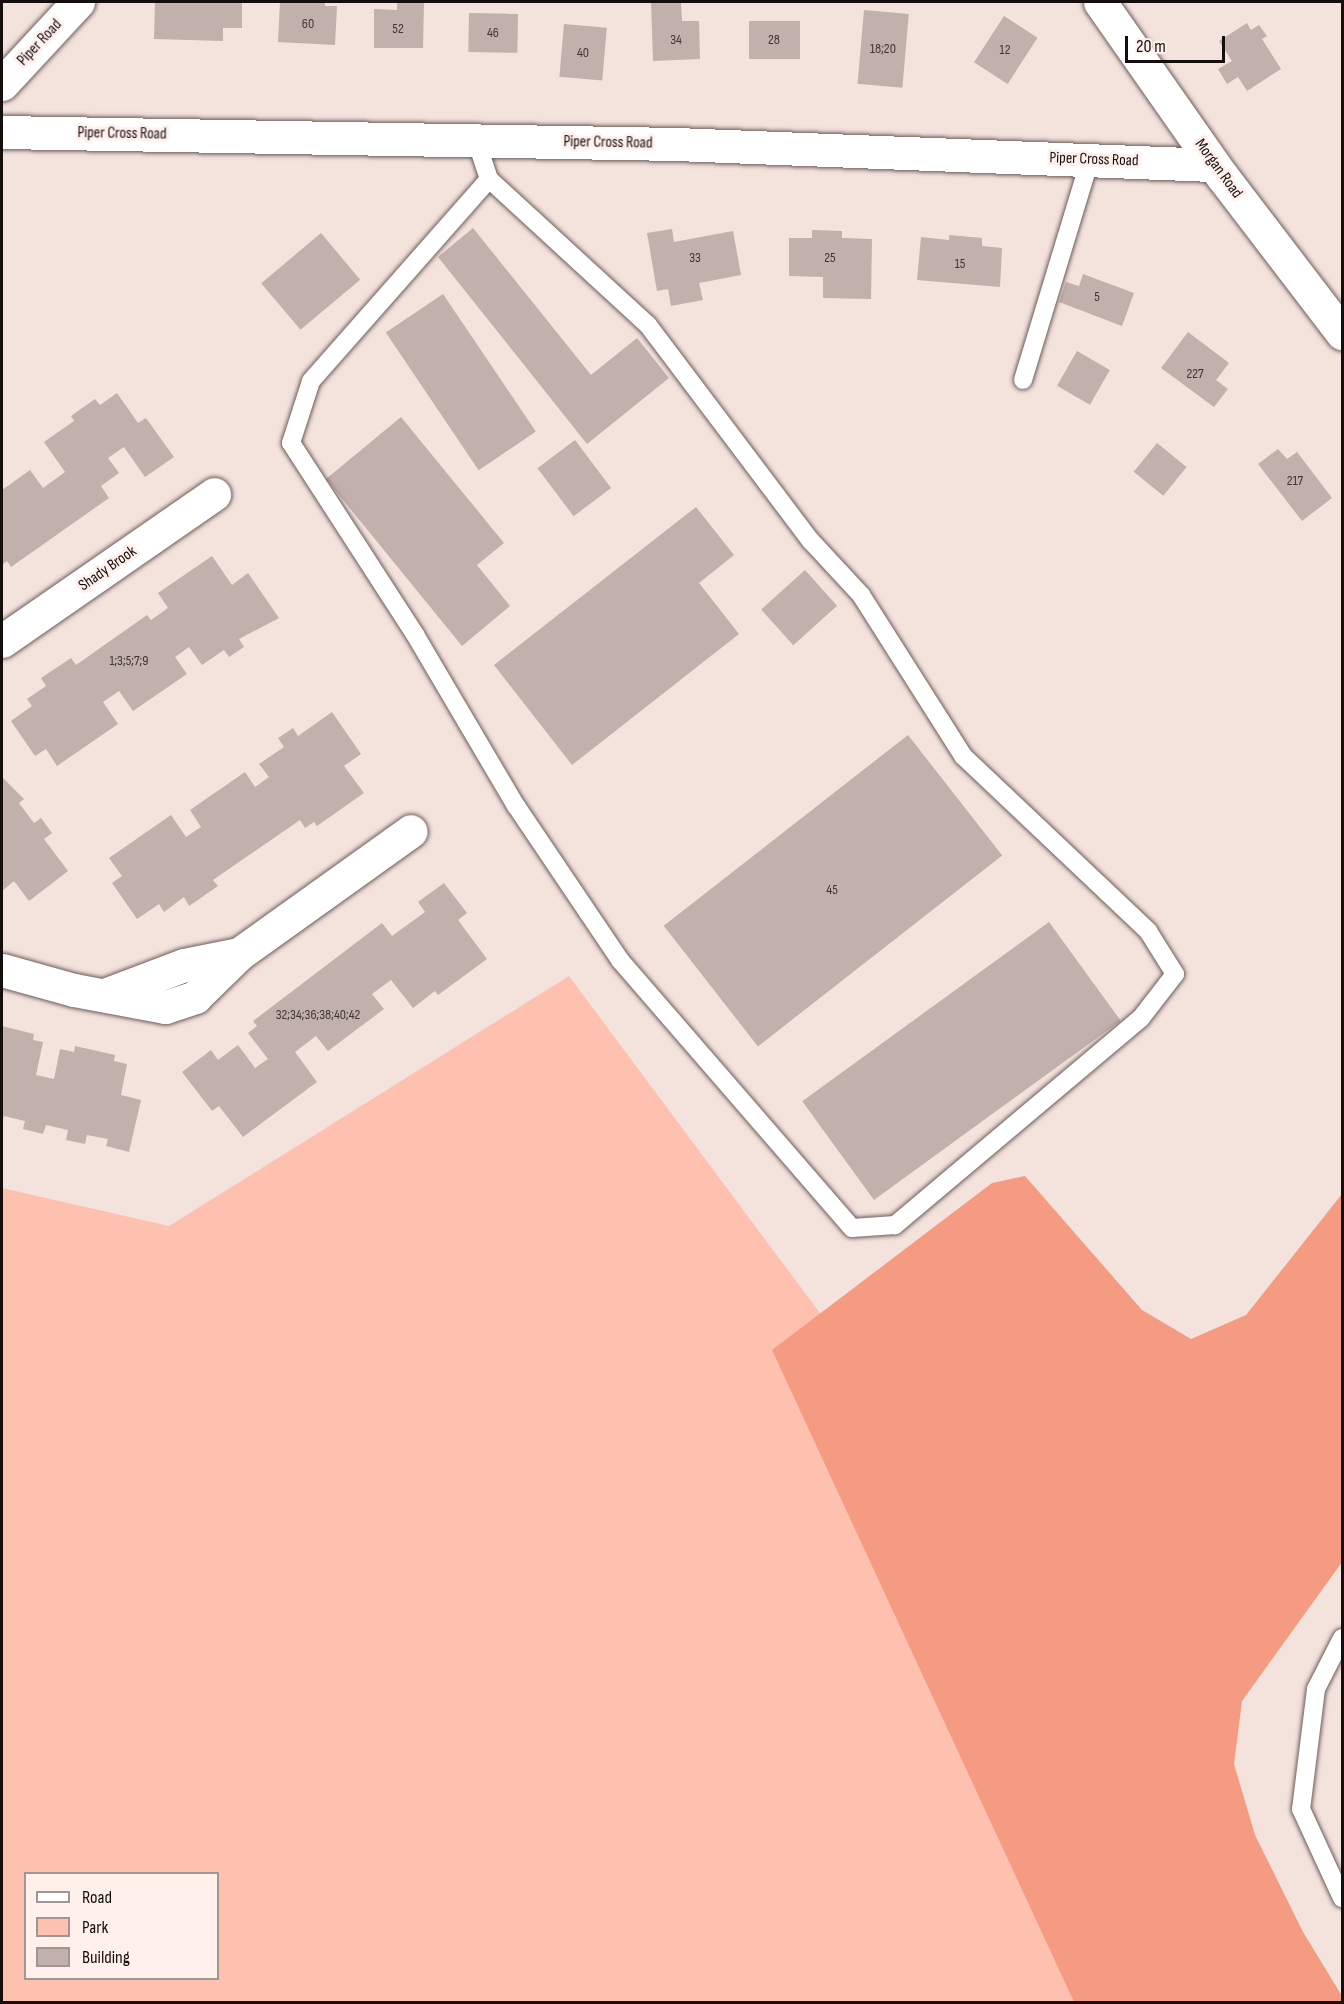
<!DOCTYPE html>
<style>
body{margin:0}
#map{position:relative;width:1344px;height:2004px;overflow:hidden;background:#f4e2dd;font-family:"Sofia Sans Condensed",sans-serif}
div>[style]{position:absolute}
.green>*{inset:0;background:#fec1b0}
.forest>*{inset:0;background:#f49b82}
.building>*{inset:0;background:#c1b0ab;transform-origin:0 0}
.roads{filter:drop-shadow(0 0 2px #6c5d59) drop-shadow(0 0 2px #6c5d59)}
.lane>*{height:18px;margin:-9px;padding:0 9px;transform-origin:9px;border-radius:9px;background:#fff}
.street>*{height:33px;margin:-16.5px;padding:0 16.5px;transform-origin:16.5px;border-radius:16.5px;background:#fff}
.secondary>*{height:33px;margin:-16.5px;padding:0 16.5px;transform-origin:16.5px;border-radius:16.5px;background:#fff}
span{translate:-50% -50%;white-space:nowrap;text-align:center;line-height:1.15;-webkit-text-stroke:6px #fff0ec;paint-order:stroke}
.number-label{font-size:14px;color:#3f3634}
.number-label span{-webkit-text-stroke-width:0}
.street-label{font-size:16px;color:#140e0c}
.frame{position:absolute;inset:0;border:3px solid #140e0c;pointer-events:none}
.legend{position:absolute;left:24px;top:1872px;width:195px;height:108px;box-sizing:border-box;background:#fff0ec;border:2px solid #a19692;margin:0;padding:8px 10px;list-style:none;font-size:18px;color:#140e0c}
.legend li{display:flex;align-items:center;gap:12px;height:30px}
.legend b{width:30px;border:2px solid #a19692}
.scale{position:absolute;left:1125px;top:36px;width:100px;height:27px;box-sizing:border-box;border:3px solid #140e0c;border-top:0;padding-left:8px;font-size:18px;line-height:21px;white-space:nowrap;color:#140e0c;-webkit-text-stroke:4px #fff0ec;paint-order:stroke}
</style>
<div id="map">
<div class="green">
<i style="clip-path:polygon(evenodd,569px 976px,846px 1348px,1157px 2002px,2px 2002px,2px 1188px,169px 1226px,569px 976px,26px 1874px,218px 1874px,218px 1978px,26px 1978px,26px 1874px)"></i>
</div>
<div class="forest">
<i style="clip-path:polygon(1025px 1176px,1142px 1310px,1191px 1339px,1246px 1315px,1342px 1194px,1342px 1562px,1242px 1701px,1234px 1764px,1255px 1835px,1303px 1932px,1342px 1996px,1342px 2002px,1074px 2002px,772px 1350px,992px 1183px)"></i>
</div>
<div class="building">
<i style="clip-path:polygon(155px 2px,242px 2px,242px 28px,223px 28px,223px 41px,154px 39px)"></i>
<i style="clip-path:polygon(280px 2px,325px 2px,325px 6px,337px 6px,335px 45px,278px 42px)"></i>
<i style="clip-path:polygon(397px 2px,424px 2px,423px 48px,374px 48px,374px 9px,397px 10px)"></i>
<i style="clip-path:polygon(651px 2px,681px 2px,682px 21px,699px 21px,700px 59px,653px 61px)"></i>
<i style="left:864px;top:10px;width:45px;height:74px;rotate:5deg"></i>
<i style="left:469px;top:13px;width:49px;height:39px;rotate:1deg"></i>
<i style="left:1004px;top:16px;width:40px;height:55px;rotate:33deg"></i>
<i style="left:800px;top:21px;width:38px;height:51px;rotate:90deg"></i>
<i style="clip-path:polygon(1247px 23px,1251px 30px,1259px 25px,1267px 36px,1262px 39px,1281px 69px,1247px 91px,1238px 77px,1227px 84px,1218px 69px,1232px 61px,1219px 41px)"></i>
<i style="left:564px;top:24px;width:43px;height:53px;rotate:5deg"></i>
<i style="clip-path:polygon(473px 228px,591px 375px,637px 338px,669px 378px,587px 444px,438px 257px)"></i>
<i style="clip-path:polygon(672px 229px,674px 242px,733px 231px,741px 275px,699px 283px,703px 300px,671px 306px,668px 289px,657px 291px,647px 233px)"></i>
<i style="clip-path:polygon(812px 230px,842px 231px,842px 238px,872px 239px,871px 299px,823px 298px,823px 277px,789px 276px,789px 238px,812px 238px)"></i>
<i style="left:321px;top:233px;width:61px;height:78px;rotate:50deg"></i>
<i style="clip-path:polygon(949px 235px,982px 238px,982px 246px,1002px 248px,1000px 287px,917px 280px,921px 237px,949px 240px)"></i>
<i style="clip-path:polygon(1083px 274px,1134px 293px,1122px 326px,1059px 302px,1066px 282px,1079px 286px)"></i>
<i style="left:443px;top:294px;width:166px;height:69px;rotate:56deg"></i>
<i style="clip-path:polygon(1188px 332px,1229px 363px,1216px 380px,1228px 389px,1214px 407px,1161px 368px)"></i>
<i style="left:1077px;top:351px;width:38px;height:40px;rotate:30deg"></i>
<i style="clip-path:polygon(117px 393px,138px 423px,146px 418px,174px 457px,145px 477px,124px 447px,108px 458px,119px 473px,101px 486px,109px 498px,11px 567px,7px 561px,2px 565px,2px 490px,30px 470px,43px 488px,65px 472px,44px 442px,74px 421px,71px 416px,95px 399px,100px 405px)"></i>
<i style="clip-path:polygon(401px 417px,504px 543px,477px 565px,510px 606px,462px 646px,326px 479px)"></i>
<i style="left:575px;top:440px;width:60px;height:47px;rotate:53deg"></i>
<i style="left:1157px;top:443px;width:38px;height:37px;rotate:39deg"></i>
<i style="clip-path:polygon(1278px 449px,1287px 459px,1297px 452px,1332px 498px,1302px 521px,1258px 464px)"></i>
<i style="clip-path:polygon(696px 507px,734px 555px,699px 583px,739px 634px,572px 765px,494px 665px)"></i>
<i style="clip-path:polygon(212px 556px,232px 585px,248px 573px,279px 618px,239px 639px,244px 647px,229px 657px,224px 650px,202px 665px,189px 647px,175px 657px,187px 674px,133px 711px,119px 691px,103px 702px,118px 724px,57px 766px,46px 749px,35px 756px,11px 721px,32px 706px,27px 699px,46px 686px,41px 678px,71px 658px,76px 665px,147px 615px,151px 620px,168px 608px,158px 593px)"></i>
<i style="left:805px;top:570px;width:48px;height:59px;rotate:48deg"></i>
<i style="clip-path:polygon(332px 712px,361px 754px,344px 766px,364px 793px,317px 826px,314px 822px,305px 828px,300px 820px,213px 880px,218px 886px,189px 906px,184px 897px,164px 912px,159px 904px,137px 919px,112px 883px,122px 876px,109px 858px,171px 815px,186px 837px,201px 827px,190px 810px,245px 772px,255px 787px,269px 777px,259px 764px,284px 747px,278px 738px,293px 728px,298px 736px)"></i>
<i style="left:908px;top:735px;width:153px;height:310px;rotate:52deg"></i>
<i style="clip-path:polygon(2px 777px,24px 799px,19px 803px,34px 823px,41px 818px,52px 833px,44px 839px,68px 871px,29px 901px,14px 881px,2px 891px)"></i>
<i style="clip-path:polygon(444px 883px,467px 913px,458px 920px,487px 959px,438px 995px,435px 991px,413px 1008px,391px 980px,372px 994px,384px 1009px,328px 1051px,316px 1036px,295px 1052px,317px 1082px,243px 1137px,219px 1106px,212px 1111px,182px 1072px,211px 1050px,218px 1060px,238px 1045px,255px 1068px,268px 1059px,248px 1033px,257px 1026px,253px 1021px,382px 923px,392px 936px,425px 912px,418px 902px)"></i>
<i style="left:1049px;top:922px;width:122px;height:305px;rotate:54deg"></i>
<i style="clip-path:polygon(2px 1026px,34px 1034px,33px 1040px,43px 1042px,36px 1075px,54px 1079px,60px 1049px,74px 1052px,75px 1046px,115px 1055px,114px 1061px,127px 1064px,121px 1095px,141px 1100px,129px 1152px,106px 1146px,108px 1139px,87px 1135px,85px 1144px,66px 1140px,68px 1130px,46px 1125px,43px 1134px,23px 1129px,25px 1121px,4px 1116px,2px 1123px)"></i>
</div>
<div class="roads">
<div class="lane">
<i style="left:476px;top:140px;width:41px;rotate:71.6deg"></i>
<i style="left:489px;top:179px;width:216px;rotate:42.6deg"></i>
<i style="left:648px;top:325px;width:271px;rotate:53deg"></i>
<i style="left:811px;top:541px;width:74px;rotate:47.2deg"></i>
<i style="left:861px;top:595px;width:191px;rotate:57.6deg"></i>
<i style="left:963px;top:756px;width:255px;rotate:43.4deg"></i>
<i style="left:1148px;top:931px;width:51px;rotate:57.9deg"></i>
<i style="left:1175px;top:974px;width:56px;rotate:127.7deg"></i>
<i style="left:1141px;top:1018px;width:322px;rotate:139.9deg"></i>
<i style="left:895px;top:1225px;width:43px;rotate:176deg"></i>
<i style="left:852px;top:1228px;width:354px;rotate:-130.9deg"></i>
<i style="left:620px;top:960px;width:186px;rotate:-124deg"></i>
<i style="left:516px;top:806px;width:197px;rotate:-120.5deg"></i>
<i style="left:416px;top:636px;width:230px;rotate:-122.9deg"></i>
<i style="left:291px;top:443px;width:65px;rotate:-72.1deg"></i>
<i style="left:311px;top:381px;width:269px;rotate:-48.6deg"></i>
<i style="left:1023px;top:380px;width:230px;rotate:-73.1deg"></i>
<i style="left:1342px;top:1638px;width:57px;rotate:117deg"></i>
<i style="left:1316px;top:1689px;width:121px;rotate:97.1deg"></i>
<i style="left:1301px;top:1809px;width:98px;rotate:65.3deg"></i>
</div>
<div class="street">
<i style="left:2px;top:641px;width:258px;rotate:-34.7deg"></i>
<i style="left:239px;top:954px;width:211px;rotate:-35.6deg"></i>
<i style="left:2px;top:970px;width:75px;rotate:15.5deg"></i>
<i style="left:74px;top:990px;width:93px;rotate:10.6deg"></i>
<i style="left:165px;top:1007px;width:32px;rotate:-18deg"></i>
<i style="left:195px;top:997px;width:62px;rotate:-44.3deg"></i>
<i style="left:239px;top:954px;width:56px;rotate:168.7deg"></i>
<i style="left:184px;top:965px;width:82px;rotate:159.4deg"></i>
</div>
<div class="secondary">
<i style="left:1100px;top:2px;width:213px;rotate:55deg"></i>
<i style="left:1222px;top:176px;width:198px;rotate:52.6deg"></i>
<i style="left:2px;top:84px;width:112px;rotate:-47.2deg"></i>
<i style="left:2px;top:132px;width:674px;rotate:1.02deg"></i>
<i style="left:676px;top:144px;width:538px;rotate:2.24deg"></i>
</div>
</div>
<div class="number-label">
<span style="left:308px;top:24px">60</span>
<span style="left:398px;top:29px">52</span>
<span style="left:493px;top:33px">46</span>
<span style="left:676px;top:40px">34</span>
<span style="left:774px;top:40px">28</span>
<span style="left:883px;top:49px">18;20</span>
<span style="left:1005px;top:50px">12</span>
<span style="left:583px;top:53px">40</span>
<span style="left:695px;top:258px">33</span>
<span style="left:830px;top:258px">25</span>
<span style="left:960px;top:264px">15</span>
<span style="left:1097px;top:297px">5</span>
<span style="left:1195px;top:374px">227</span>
<span style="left:1295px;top:481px">217</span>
<span style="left:129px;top:661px">1;3;5;7;9</span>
<span style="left:832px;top:890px">45</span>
<span style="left:318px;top:1015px">32;34;36;38;40;42</span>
</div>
<div class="street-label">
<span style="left:40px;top:43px;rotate:-47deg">Piper Road</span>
<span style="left:122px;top:134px;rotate:1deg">Piper Cross Road</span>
<span style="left:608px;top:143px;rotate:1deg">Piper Cross Road</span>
<span style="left:1094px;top:160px;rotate:2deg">Piper Cross Road</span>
<span style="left:1218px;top:169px;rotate:54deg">Morgan Road</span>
<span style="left:108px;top:569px;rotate:-35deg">Shady Brook</span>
</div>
<div class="frame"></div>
<ul class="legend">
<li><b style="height:8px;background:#fff"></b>Road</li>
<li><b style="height:16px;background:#fec1b0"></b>Park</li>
<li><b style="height:16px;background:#c1b0ab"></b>Building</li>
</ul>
<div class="scale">20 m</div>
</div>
